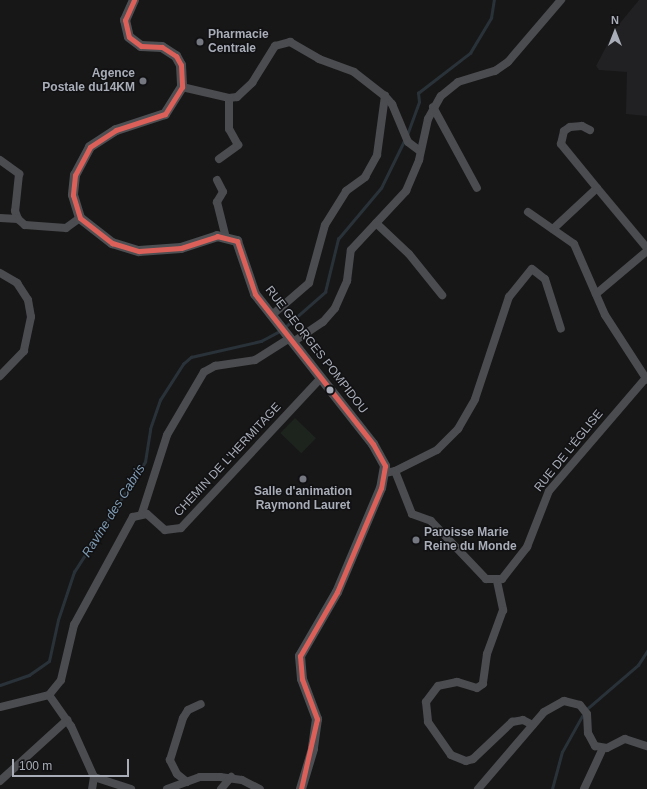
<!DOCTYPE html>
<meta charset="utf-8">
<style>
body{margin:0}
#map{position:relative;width:647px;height:789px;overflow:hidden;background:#171717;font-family:Helvetica,sans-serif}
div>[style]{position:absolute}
.built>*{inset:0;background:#212123}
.green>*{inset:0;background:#1d241e;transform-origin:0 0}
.stream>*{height:2.5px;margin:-1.25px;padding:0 1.25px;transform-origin:1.25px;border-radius:1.25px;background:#2a3239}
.minor>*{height:8px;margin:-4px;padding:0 4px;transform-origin:4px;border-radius:4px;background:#4b4c50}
.major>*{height:10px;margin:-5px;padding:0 5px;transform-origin:5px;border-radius:5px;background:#4d4f52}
.bus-1>*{height:5px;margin:-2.5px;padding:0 2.5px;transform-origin:2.5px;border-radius:2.5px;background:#dc605a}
.dots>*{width:11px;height:11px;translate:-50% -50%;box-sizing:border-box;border:2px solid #111113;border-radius:50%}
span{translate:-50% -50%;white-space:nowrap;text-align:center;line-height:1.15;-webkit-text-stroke:3px #111113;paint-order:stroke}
.poi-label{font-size:12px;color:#a8adb8;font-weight:700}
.left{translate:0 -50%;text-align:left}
.right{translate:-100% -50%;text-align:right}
.street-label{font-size:12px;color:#a8adb8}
.water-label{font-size:13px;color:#7f9bb3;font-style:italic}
.north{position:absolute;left:595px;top:12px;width:40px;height:40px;-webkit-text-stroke:3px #111113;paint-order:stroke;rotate:0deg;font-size:11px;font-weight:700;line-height:16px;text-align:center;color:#a8adb8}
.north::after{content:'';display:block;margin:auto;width:14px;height:18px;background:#a8adb8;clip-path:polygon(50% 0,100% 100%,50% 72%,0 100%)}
.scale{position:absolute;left:12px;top:759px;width:117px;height:18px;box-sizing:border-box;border:2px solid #a8adb8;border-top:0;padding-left:5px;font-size:12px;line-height:14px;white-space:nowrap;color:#a8adb8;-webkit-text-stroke:3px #111113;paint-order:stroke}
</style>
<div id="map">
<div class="built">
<i style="clip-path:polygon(639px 0,647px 0,647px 116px,626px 114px,627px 72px,599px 70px,596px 66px,616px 28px)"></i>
</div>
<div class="green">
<i style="left:295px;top:418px;width:29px;height:21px;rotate:44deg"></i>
</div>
<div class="stream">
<i style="left:407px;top:135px;width:35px;rotate:-70deg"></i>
<i style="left:419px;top:102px;width:9px;rotate:-96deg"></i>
<i style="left:418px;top:93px;width:66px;rotate:-37.6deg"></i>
<i style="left:470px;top:53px;width:41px;rotate:-59deg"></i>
<i style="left:491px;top:18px;width:18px;rotate:-81deg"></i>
<i style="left:284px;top:328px;width:55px;rotate:-41.3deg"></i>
<i style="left:325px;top:292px;width:55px;rotate:-76.2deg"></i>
<i style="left:338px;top:239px;width:67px;rotate:-49.9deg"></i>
<i style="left:381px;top:188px;width:55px;rotate:-63.9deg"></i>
<i style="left:0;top:685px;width:31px;rotate:-19deg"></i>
<i style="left:29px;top:675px;width:24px;rotate:-35deg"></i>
<i style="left:49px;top:661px;width:42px;rotate:-77.6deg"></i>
<i style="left:58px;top:620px;width:51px;rotate:-71.6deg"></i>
<i style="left:74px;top:572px;width:131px;rotate:-57.2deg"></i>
<i style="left:145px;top:462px;width:33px;rotate:-81deg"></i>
<i style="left:150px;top:429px;width:31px;rotate:-71deg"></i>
<i style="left:160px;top:400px;width:43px;rotate:-57.4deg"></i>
<i style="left:183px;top:364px;width:11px;rotate:-41deg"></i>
<i style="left:191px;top:357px;width:72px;rotate:-12.9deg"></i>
<i style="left:261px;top:341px;width:21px;rotate:-28deg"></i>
<i style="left:588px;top:708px;width:66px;rotate:-40.7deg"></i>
<i style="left:638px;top:665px;width:17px;rotate:-57deg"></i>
<i style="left:552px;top:789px;width:38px;rotate:-75deg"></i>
<i style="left:562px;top:752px;width:41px;rotate:-60.9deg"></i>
</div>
<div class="minor">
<i style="left:182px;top:87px;width:48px;rotate:13.2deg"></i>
<i style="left:229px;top:98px;width:8px;rotate:-7deg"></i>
<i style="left:237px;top:97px;width:21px;rotate:-43deg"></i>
<i style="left:252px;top:83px;width:44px;rotate:-58.1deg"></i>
<i style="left:275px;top:46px;width:16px;rotate:-15deg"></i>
<i style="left:290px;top:42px;width:34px;rotate:30deg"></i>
<i style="left:319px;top:59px;width:37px;rotate:20deg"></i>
<i style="left:354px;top:72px;width:39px;rotate:38deg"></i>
<i style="left:385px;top:96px;width:11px;rotate:49deg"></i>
<i style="left:392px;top:104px;width:41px;rotate:67.2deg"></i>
<i style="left:408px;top:142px;width:15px;rotate:37deg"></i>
<i style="left:433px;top:107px;width:92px;rotate:61.5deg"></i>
<i style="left:219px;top:159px;width:24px;rotate:-36deg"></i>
<i style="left:238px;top:145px;width:18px;rotate:-119deg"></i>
<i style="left:229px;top:129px;width:31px;rotate:-90deg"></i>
<i style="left:0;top:160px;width:24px;rotate:36deg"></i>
<i style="left:19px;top:174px;width:37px;rotate:96deg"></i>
<i style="left:15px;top:211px;width:9px;rotate:69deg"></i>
<i style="left:18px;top:219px;width:9px;rotate:41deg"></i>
<i style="left:25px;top:225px;width:41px;rotate:4.2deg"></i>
<i style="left:66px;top:228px;width:17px;rotate:-36deg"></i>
<i style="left:217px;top:180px;width:13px;rotate:63deg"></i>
<i style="left:223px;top:192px;width:12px;rotate:121deg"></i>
<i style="left:217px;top:202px;width:34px;rotate:76deg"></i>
<i style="left:597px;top:188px;width:78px;rotate:50.2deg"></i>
<i style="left:528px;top:212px;width:56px;rotate:34.8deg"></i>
<i style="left:574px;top:244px;width:77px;rotate:66.4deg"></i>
<i style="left:605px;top:315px;width:77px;rotate:57.1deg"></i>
<i style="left:0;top:218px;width:18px;rotate:3deg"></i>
<i style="left:376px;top:223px;width:45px;rotate:43.2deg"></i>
<i style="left:409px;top:254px;width:53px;rotate:51.2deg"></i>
<i style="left:553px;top:229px;width:60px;rotate:-43deg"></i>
<i style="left:597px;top:188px;width:57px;rotate:-129.3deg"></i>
<i style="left:561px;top:144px;width:13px;rotate:-77deg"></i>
<i style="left:564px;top:131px;width:7px;rotate:-34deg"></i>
<i style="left:570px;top:127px;width:12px;rotate:-5deg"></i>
<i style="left:582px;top:126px;width:9px;rotate:27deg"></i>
<i style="left:0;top:273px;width:20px;rotate:30deg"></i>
<i style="left:17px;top:283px;width:20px;rotate:57deg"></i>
<i style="left:28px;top:300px;width:17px;rotate:80deg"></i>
<i style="left:31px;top:317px;width:35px;rotate:102deg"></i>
<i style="left:24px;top:351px;width:35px;rotate:134deg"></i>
<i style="left:596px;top:294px;width:67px;rotate:-40.1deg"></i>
<i style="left:272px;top:315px;width:49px;rotate:-40.9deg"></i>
<i style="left:309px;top:283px;width:60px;rotate:-74.6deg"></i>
<i style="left:325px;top:225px;width:40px;rotate:-58deg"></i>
<i style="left:346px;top:191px;width:24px;rotate:-36deg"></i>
<i style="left:365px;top:177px;width:25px;rotate:-61deg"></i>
<i style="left:377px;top:155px;width:60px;rotate:-82.3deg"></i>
<i style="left:293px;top:342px;width:36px;rotate:-34deg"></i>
<i style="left:323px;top:322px;width:18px;rotate:-49deg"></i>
<i style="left:335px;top:308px;width:30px;rotate:-66deg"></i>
<i style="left:347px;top:281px;width:31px;rotate:-83deg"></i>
<i style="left:351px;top:250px;width:81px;rotate:-47deg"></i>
<i style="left:406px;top:191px;width:34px;rotate:-67deg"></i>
<i style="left:419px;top:160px;width:42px;rotate:-77.6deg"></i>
<i style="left:428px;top:119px;width:26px;rotate:-61deg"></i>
<i style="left:441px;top:96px;width:22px;rotate:-39deg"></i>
<i style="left:458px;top:82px;width:39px;rotate:-17deg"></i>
<i style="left:495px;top:71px;width:16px;rotate:-35deg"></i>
<i style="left:508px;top:62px;width:82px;rotate:-49.5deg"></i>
<i style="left:395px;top:471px;width:47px;rotate:-26.6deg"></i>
<i style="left:437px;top:450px;width:30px;rotate:-45deg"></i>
<i style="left:458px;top:429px;width:34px;rotate:-60deg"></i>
<i style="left:475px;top:399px;width:108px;rotate:-71.6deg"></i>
<i style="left:509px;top:297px;width:36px;rotate:-51deg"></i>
<i style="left:532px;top:269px;width:16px;rotate:38deg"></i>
<i style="left:545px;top:279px;width:52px;rotate:72.3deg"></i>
<i style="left:385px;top:473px;width:10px;rotate:-11deg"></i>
<i style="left:395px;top:471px;width:46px;rotate:68.4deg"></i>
<i style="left:412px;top:514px;width:20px;rotate:20deg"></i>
<i style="left:431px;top:521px;width:80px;rotate:46.5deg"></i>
<i style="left:486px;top:579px;width:16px"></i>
<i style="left:502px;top:579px;width:41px;rotate:-52deg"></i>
<i style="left:527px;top:547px;width:60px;rotate:-68.6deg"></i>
<i style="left:549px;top:491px;width:148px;rotate:-49.4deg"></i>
<i style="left:142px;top:513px;width:82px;rotate:-72.2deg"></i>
<i style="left:167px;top:435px;width:73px;rotate:-59.6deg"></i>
<i style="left:204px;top:372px;width:13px;rotate:-29deg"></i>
<i style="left:215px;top:366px;width:40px;rotate:-8.5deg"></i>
<i style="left:255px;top:360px;width:41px;rotate:-32.2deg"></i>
<i style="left:497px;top:581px;width:30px;rotate:78deg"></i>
<i style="left:503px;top:610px;width:47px;rotate:110deg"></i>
<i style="left:487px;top:654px;width:30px;rotate:98deg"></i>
<i style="left:483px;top:684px;width:7px;rotate:146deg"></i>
<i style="left:477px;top:688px;width:21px;rotate:-163deg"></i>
<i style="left:457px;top:682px;width:19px;rotate:168deg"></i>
<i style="left:438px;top:686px;width:20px;rotate:127deg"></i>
<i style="left:426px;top:702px;width:20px;rotate:84deg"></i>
<i style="left:428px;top:722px;width:40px;rotate:55.1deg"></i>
<i style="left:451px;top:755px;width:16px;rotate:22deg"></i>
<i style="left:466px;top:761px;width:7px;rotate:-16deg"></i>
<i style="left:473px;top:759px;width:54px;rotate:-43.5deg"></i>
<i style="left:512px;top:722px;width:11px;rotate:-10deg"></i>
<i style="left:523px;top:720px;width:11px;rotate:27deg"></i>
<i style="left:49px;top:695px;width:38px;rotate:55deg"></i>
<i style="left:71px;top:726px;width:56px;rotate:65.7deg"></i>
<i style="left:94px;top:777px;width:12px;rotate:99deg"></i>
<i style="left:0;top:707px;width:50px;rotate:-13.8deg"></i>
<i style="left:49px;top:695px;width:19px;rotate:-51deg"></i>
<i style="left:61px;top:680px;width:57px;rotate:-76.7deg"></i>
<i style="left:74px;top:625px;width:123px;rotate:-61.4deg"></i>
<i style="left:133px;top:517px;width:14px;rotate:-12deg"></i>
<i style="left:147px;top:514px;width:24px;rotate:42deg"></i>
<i style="left:165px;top:530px;width:16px;rotate:-7deg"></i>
<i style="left:181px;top:528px;width:205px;rotate:-47deg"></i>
<i style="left:94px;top:777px;width:39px;rotate:18deg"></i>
<i style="left:0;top:781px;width:91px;rotate:-42.3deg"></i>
<i style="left:187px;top:782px;width:13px;rotate:-141deg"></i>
<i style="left:177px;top:774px;width:16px;rotate:-117deg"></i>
<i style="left:170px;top:760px;width:44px;rotate:-72.8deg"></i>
<i style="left:183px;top:718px;width:9px;rotate:-58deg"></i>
<i style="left:188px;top:710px;width:14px;rotate:-25deg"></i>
<i style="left:167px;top:789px;width:35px;rotate:-20deg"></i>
<i style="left:200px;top:777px;width:20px"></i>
<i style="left:220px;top:777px;width:22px;rotate:8deg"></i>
<i style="left:242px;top:780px;width:20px;rotate:27deg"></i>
<i style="left:221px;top:789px;width:16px;rotate:-50deg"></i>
<i style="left:478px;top:789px;width:101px;rotate:-49.4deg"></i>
<i style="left:544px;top:712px;width:23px;rotate:-29deg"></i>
<i style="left:564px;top:701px;width:16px;rotate:14deg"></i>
<i style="left:580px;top:705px;width:11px;rotate:52deg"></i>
<i style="left:587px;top:714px;width:19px;rotate:87deg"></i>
<i style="left:588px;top:733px;width:15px;rotate:62deg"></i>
<i style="left:595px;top:746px;width:12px;rotate:9deg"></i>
<i style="left:607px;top:748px;width:20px;rotate:-27deg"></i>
<i style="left:625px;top:739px;width:23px;rotate:18deg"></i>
<i style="left:584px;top:789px;width:45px;rotate:-65.1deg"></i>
</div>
<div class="major">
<i style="left:134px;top:0;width:22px;rotate:114deg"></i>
<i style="left:125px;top:20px;width:17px;rotate:77deg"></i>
<i style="left:129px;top:37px;width:15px;rotate:37deg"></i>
<i style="left:141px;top:46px;width:21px;rotate:3deg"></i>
<i style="left:162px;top:47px;width:17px;rotate:33deg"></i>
<i style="left:176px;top:56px;width:10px;rotate:61deg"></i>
<i style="left:181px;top:65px;width:22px;rotate:87deg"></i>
<i style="left:182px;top:87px;width:32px;rotate:122deg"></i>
<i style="left:165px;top:114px;width:52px;rotate:161.9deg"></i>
<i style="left:116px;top:130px;width:31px;rotate:147deg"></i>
<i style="left:90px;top:147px;width:32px;rotate:118deg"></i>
<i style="left:75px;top:175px;width:20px;rotate:96deg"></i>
<i style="left:73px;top:195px;width:24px;rotate:73deg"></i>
<i style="left:80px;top:218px;width:41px;rotate:38deg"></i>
<i style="left:112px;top:243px;width:28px;rotate:17deg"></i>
<i style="left:139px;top:251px;width:42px;rotate:-4.1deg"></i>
<i style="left:181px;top:248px;width:38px;rotate:-18deg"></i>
<i style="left:217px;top:236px;width:21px;rotate:14deg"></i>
<i style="left:237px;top:241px;width:56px;rotate:71.2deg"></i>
<i style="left:255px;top:294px;width:191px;rotate:51.8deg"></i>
<i style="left:373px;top:444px;width:25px;rotate:61deg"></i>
<i style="left:385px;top:466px;width:22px;rotate:100deg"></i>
<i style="left:381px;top:488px;width:113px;rotate:112.9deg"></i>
<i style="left:337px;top:592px;width:74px;rotate:120deg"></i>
<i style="left:300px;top:656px;width:23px;rotate:85deg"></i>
<i style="left:302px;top:679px;width:43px;rotate:69.4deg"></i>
<i style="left:317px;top:719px;width:30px;rotate:98deg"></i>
<i style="left:313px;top:749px;width:42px;rotate:106.7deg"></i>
</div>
<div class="bus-1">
<i style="left:134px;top:0;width:22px;rotate:114deg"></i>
<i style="left:125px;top:20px;width:17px;rotate:77deg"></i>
<i style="left:129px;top:37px;width:15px;rotate:37deg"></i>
<i style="left:141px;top:46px;width:21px;rotate:3deg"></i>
<i style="left:162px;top:47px;width:17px;rotate:33deg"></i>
<i style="left:176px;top:56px;width:10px;rotate:61deg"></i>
<i style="left:181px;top:65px;width:22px;rotate:87deg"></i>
<i style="left:182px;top:87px;width:32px;rotate:122deg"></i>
<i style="left:165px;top:114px;width:52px;rotate:161.9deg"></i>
<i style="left:116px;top:130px;width:31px;rotate:147deg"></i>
<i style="left:90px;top:147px;width:32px;rotate:118deg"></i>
<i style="left:75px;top:175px;width:20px;rotate:96deg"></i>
<i style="left:73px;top:195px;width:24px;rotate:73deg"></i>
<i style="left:80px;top:218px;width:41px;rotate:38deg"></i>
<i style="left:112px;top:243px;width:28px;rotate:17deg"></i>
<i style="left:139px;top:251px;width:42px;rotate:-4.1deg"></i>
<i style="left:181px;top:248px;width:38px;rotate:-18deg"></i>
<i style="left:217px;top:236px;width:21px;rotate:14deg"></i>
<i style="left:237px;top:241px;width:56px;rotate:71.2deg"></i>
<i style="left:255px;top:294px;width:191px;rotate:51.8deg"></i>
<i style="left:373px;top:444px;width:25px;rotate:61deg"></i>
<i style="left:385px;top:466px;width:22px;rotate:100deg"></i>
<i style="left:381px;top:488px;width:113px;rotate:112.9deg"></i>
<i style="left:337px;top:592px;width:74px;rotate:120deg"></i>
<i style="left:300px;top:656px;width:23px;rotate:85deg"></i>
<i style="left:302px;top:679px;width:43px;rotate:69.4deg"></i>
<i style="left:317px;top:719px;width:72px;rotate:102.9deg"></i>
</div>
<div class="dots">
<i style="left:200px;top:42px;background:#757880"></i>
<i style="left:143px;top:81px;background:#757880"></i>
<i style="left:330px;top:390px;background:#a8adb8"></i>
<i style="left:303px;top:479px;background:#757880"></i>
<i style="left:416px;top:540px;background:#757880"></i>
</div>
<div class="poi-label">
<span class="left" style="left:208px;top:42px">Pharmacie<br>Centrale</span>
<span class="right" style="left:135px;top:81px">Agence<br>Postale du14KM</span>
<span style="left:303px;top:499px">Salle d'animation<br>Raymond Lauret</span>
<span class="left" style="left:424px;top:540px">Paroisse Marie<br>Reine du Monde</span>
</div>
<div class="street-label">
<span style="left:316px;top:350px;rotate:52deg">RUE GEORGES POMPIDOU</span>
<span style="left:569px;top:451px;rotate:-51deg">RUE DE L'ÉGLISE</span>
<span style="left:228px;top:460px;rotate:-47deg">CHEMIN DE L'HERMITAGE</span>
</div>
<div class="water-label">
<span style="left:114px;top:511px;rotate:-58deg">Ravine des Cabris</span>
</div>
<div class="north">N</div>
<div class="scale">100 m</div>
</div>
